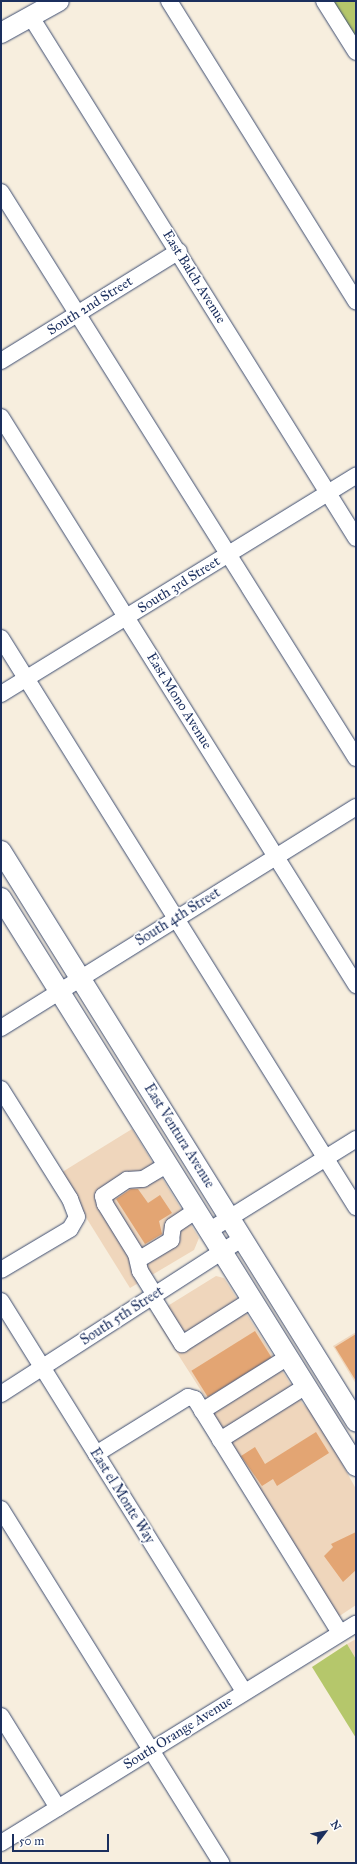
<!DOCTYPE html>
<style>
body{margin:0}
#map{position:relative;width:357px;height:1864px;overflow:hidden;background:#f7eede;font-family:"IM FELL Great Primer",serif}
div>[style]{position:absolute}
.built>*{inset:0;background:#efd6bc}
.green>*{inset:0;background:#b5c76b}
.building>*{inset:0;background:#e3a573;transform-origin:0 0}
.roads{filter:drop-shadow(0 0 1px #3c4c71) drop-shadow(0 0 1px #3c4c71)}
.minor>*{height:16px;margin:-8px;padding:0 8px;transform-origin:8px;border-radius:8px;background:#fff}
.major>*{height:20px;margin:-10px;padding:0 10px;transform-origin:10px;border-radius:10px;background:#fff}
span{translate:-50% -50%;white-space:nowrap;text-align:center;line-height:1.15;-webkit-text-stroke:3.5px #fff;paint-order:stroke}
.street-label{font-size:14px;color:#1b2f5e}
.frame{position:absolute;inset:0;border:2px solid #1b2f5e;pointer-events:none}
.north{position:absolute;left:305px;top:1812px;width:40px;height:40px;-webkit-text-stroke:3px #fff;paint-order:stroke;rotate:58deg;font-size:11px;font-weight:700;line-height:16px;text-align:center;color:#1b2f5e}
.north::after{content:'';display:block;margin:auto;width:14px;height:18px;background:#1b2f5e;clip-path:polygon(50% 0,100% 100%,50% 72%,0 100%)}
.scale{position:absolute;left:12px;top:1834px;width:97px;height:18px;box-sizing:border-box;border:2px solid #1b2f5e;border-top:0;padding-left:5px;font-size:12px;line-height:14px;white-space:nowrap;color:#1b2f5e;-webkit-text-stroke:3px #fff;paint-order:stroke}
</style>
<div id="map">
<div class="built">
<i style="clip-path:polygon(132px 1129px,199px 1238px,194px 1250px,130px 1288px,59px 1174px)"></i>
<i style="clip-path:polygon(216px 1276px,224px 1278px,303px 1404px,316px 1416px,356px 1489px,356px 1605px,335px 1619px,201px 1404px,207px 1400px,153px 1315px)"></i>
<i style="clip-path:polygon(356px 1332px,356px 1384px,333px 1346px)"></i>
<i style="clip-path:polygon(356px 1639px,356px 1659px,347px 1644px)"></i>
</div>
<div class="green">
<i style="clip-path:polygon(332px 1px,356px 1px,356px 40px)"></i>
<i style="clip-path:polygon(347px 1644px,356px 1659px,356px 1738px,312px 1667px)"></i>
</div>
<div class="building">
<i style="clip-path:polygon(131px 1189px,138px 1189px,148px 1203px,160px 1195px,172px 1213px,159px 1221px,162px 1234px,145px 1244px,116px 1199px)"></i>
<i style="left:255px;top:1331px;width:31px;height:75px;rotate:58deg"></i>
<i style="clip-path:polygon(356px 1334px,356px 1381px,335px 1347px)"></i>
<i style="clip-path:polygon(316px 1432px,329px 1453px,277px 1486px,273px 1479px,262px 1486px,241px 1456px,255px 1447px,265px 1464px)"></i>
<i style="clip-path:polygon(356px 1532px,356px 1570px,343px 1582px,324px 1556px,333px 1547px,331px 1544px)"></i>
</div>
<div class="roads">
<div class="minor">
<i style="left:169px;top:1px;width:354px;rotate:58.1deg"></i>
<i style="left:324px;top:1px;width:60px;rotate:57.9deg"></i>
<i style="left:31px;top:17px;width:614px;rotate:58.04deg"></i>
<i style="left:1px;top:192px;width:668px;rotate:57.9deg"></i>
<i style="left:1px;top:361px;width:209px;rotate:-31.7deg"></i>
<i style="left:1px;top:417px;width:670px;rotate:57.99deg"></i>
<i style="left:1px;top:638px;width:671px;rotate:58.04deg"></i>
<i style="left:1px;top:694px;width:417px;rotate:-31.6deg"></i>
<i style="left:1px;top:1028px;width:418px;rotate:-31.9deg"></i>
<i style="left:1px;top:1089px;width:130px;rotate:57.9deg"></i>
<i style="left:70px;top:1199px;width:19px;rotate:69deg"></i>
<i style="left:77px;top:1217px;width:14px;rotate:120deg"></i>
<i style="left:70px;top:1229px;width:80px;rotate:149.3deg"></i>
<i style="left:210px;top:1230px;width:172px;rotate:-31.9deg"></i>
<i style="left:138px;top:1260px;width:39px;rotate:-31deg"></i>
<i style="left:171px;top:1240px;width:14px;rotate:-82deg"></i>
<i style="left:173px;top:1226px;width:29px;rotate:-34deg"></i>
<i style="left:155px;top:1295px;width:28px;rotate:-122deg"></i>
<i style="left:140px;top:1271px;width:17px;rotate:-103deg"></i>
<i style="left:136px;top:1254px;width:59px;rotate:-121.8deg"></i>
<i style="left:105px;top:1204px;width:8px;rotate:-104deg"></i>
<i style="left:103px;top:1196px;width:29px;rotate:-34deg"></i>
<i style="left:127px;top:1180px;width:16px;rotate:-4deg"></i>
<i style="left:143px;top:1179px;width:29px;rotate:-31deg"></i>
<i style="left:152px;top:1296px;width:57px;rotate:58deg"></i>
<i style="left:182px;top:1344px;width:84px;rotate:-32.4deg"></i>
<i style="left:1px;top:1301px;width:460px;rotate:58.1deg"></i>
<i style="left:1px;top:1394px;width:288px;rotate:-32.8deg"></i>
<i style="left:202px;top:1411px;width:102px;rotate:-32.1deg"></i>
<i style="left:220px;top:1440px;width:102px;rotate:-32.1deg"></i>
<i style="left:96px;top:1454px;width:108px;rotate:-31.8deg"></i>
<i style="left:188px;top:1397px;width:7px;rotate:16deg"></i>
<i style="left:195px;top:1399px;width:275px;rotate:58.2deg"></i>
<i style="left:1px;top:1509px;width:417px;rotate:58.1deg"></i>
<i style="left:1px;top:1716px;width:108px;rotate:58.2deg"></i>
<i style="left:1px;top:1843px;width:417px;rotate:-31.7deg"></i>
</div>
<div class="major">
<i style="left:1px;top:33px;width:66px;rotate:-28.9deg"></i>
<i style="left:1px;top:851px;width:672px;rotate:58.09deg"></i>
<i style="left:1px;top:898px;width:670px;rotate:57.99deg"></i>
</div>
</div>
<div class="street-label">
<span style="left:194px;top:277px;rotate:58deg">East Balch Avenue</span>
<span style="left:90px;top:306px;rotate:-32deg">South 2nd Street</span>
<span style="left:179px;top:585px;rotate:-32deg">South 3rd Street</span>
<span style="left:179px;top:701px;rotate:58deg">East Mono Avenue</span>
<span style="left:178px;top:917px;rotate:-32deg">South 4th Street</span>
<span style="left:179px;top:1136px;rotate:58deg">East Ventura Avenue</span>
<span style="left:122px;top:1316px;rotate:-33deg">South 5th Street</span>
<span style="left:122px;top:1496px;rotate:58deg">East el Monte Way</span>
<span style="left:178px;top:1733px;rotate:-32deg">South Orange Avenue</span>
</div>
<div class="frame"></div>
<div class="north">N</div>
<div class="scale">50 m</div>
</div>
